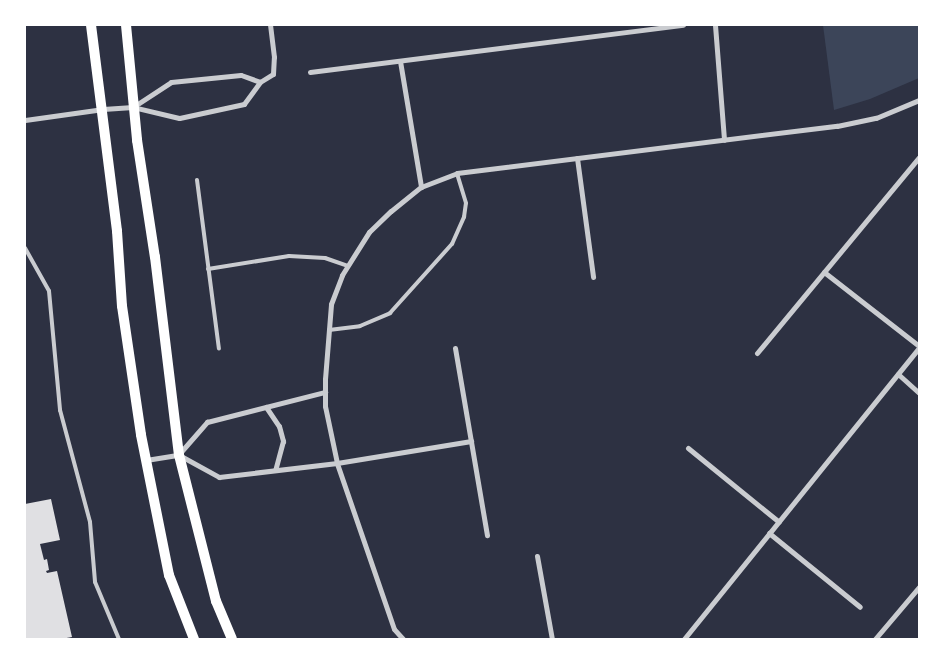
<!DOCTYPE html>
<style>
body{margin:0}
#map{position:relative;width:944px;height:664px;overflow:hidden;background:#2d3142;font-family:Ubuntu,sans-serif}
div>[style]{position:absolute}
.green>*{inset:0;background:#3c4559}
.building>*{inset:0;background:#e0e0e3}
.service>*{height:4px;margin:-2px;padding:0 2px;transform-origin:2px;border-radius:2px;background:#caccd0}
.minor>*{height:5px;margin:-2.5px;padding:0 2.5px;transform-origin:2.5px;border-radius:2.5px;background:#caccd0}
.secondary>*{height:10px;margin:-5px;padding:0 5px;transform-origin:5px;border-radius:5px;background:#fff}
span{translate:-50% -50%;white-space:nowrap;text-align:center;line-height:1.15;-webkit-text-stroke:4.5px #fff;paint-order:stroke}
.frame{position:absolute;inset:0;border:26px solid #fff;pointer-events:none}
</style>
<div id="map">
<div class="green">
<i style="clip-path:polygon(823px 25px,919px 25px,919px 78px,870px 99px,834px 110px)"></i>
</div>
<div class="building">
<i style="clip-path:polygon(51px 499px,60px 540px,40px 544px,44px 560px,47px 559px,49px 570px,46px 571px,47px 573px,57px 571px,72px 637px,61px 639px,25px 639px,25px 504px)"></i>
</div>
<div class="service">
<i style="left:197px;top:180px;width:170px;rotate:82.6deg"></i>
<i style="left:25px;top:248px;width:49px;rotate:60.8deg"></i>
<i style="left:49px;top:291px;width:120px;rotate:84.7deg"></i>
<i style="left:60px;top:410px;width:116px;rotate:75deg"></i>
<i style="left:90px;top:522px;width:60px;rotate:85.2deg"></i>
<i style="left:95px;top:582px;width:62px;rotate:67.2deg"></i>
<i style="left:208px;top:269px;width:82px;rotate:-9.1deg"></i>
<i style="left:289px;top:256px;width:36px;rotate:3deg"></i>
<i style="left:325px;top:258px;width:24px;rotate:19deg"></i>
<i style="left:329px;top:330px;width:31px;rotate:-7deg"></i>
<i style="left:360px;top:326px;width:33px;rotate:-23deg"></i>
<i style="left:390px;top:313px;width:93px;rotate:-48.1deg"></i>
<i style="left:452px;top:244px;width:30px;rotate:-66deg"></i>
<i style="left:464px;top:217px;width:14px;rotate:-82deg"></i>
<i style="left:466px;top:203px;width:31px;rotate:-107deg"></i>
</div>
<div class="minor">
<i style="left:715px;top:25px;width:115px;rotate:85.5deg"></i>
<i style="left:400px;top:61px;width:128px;rotate:80.5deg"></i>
<i style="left:310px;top:72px;width:376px;rotate:-7.2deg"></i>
<i style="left:241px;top:75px;width:20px;rotate:20deg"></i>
<i style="left:260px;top:82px;width:27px;rotate:126deg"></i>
<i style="left:244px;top:104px;width:66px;rotate:167.8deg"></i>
<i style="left:179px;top:118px;width:47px;rotate:-166.6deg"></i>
<i style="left:133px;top:107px;width:45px;rotate:-33.3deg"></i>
<i style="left:171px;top:82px;width:70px;rotate:-5.7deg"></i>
<i style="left:260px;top:82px;width:15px;rotate:-32deg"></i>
<i style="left:273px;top:74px;width:17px;rotate:-87deg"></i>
<i style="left:274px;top:57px;width:32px;rotate:-97deg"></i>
<i style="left:25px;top:120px;width:79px;rotate:-8deg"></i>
<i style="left:103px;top:109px;width:30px;rotate:-4deg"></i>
<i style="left:577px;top:158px;width:120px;rotate:82.3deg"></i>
<i style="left:824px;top:272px;width:120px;rotate:37.9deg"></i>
<i style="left:455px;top:348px;width:190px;rotate:80.3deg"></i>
<i style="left:757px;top:353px;width:254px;rotate:-50.4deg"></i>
<i style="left:898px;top:374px;width:28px;rotate:42deg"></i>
<i style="left:266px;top:407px;width:23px;rotate:56deg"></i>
<i style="left:279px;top:426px;width:16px;rotate:75deg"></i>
<i style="left:283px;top:441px;width:30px;rotate:105deg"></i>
<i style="left:688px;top:448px;width:117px;rotate:39.1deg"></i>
<i style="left:179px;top:454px;width:43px;rotate:-48.8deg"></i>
<i style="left:207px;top:422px;width:122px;rotate:-14.3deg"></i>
<i style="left:146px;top:460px;width:33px;rotate:-9deg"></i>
<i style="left:179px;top:455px;width:46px;rotate:28.8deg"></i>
<i style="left:219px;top:477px;width:119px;rotate:-6.8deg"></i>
<i style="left:337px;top:463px;width:136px;rotate:-9.3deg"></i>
<i style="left:769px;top:533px;width:117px;rotate:39.1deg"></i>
<i style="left:537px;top:556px;width:84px;rotate:79.8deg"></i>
<i style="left:403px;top:639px;width:13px;rotate:-132deg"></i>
<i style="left:394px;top:629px;width:176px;rotate:-109deg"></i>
<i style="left:337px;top:463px;width:58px;rotate:-101.9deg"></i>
<i style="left:325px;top:406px;width:27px;rotate:-90deg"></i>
<i style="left:325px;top:379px;width:75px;rotate:-85.4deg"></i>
<i style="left:331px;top:304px;width:31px;rotate:-69deg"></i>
<i style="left:342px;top:275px;width:51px;rotate:-57.9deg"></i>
<i style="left:369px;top:232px;width:30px;rotate:-44deg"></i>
<i style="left:391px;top:211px;width:38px;rotate:-39deg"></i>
<i style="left:421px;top:187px;width:39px;rotate:-21deg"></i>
<i style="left:457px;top:173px;width:383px;rotate:-7.1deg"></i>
<i style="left:837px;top:126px;width:40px;rotate:-12deg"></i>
<i style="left:876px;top:118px;width:47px;rotate:-22.7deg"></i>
<i style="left:684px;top:639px;width:374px;rotate:-51.1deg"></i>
<i style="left:875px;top:639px;width:68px;rotate:-49.8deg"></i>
</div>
<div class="secondary">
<i style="left:91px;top:25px;width:208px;rotate:82.8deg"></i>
<i style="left:117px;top:231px;width:75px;rotate:86.2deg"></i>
<i style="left:122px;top:306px;width:130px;rotate:81.6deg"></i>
<i style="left:141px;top:435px;width:143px;rotate:78.7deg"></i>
<i style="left:169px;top:575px;width:69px;rotate:68.7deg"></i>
<i style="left:126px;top:25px;width:116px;rotate:84.5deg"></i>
<i style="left:137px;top:140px;width:118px;rotate:81.3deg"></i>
<i style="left:155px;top:257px;width:199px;rotate:83.1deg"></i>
<i style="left:179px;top:455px;width:151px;rotate:75.8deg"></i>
<i style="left:216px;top:601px;width:41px;rotate:67.2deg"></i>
</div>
<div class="frame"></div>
</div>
